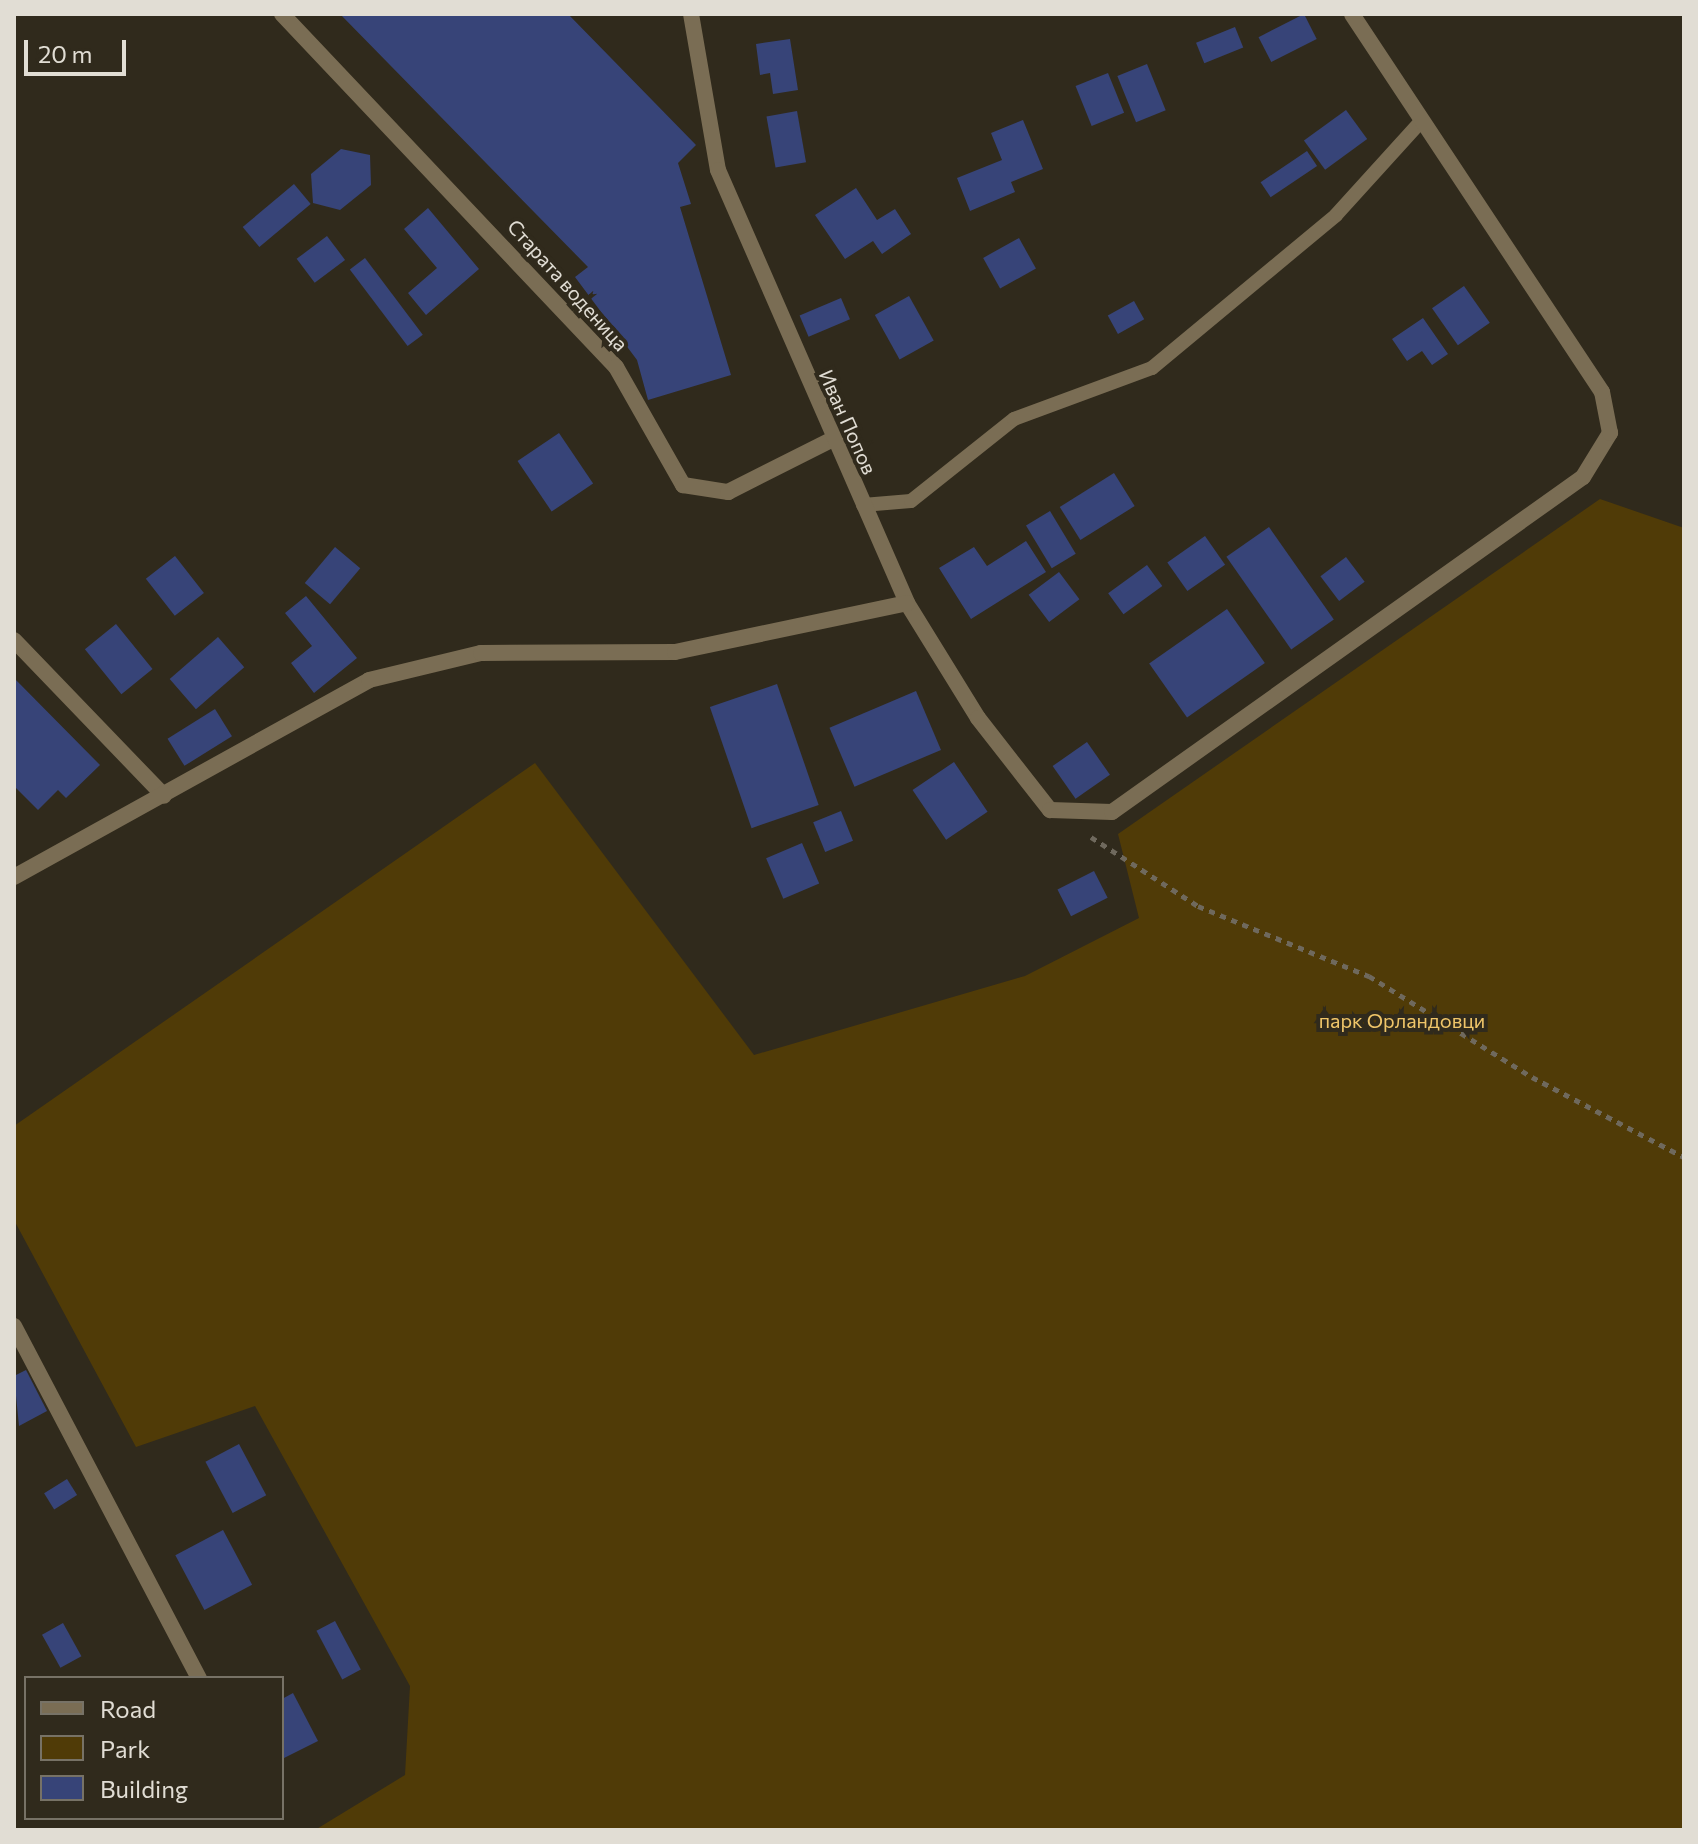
<!DOCTYPE html>
<meta charset="utf-8">
<style>
body{margin:0}
#map{position:relative;width:1698px;height:1844px;overflow:hidden;background:#302a1c;font-family:Commissioner,sans-serif}
div>[style]{position:absolute}
.green>*{inset:0;background:#503b07}
.building>*{inset:0;background:#374478;transform-origin:0 0}
.path>*{height:5px;margin-top:-2.5px;transform-origin:0;background:repeating-linear-gradient(90deg,#6f695d 0 6px,transparent 0 12px)}
.lane>*{height:14px;margin:-7px;padding:0 7px;transform-origin:7px;border-radius:7px;background:#7a6d54}
.street>*{height:16px;margin:-8px;padding:0 8px;transform-origin:8px;border-radius:8px;background:#7a6d54}
span{translate:-50% -50%;white-space:nowrap;text-align:center;line-height:1.15;-webkit-text-stroke:8px #302a1c;paint-order:stroke}
.street-label{font-size:20px;color:#e1ddd4}
.park-label{font-size:20px;color:#efc569}
.frame{position:absolute;inset:0;border:16px solid #e1ddd4;pointer-events:none}
.legend{position:absolute;left:24px;top:1676px;width:260px;height:144px;box-sizing:border-box;background:#302a1c;border:2px solid #777266;margin:0;padding:10px 14px;list-style:none;font-size:24px;color:#e1ddd4}
.legend li{display:flex;align-items:center;gap:16px;height:40px}
.legend b{width:40px;border:2px solid #777266}
.scale{position:absolute;left:24px;top:40px;width:102px;height:36px;box-sizing:border-box;border:4px solid #e1ddd4;border-top:0;padding-left:10px;font-size:24px;line-height:28px;white-space:nowrap;color:#e1ddd4;-webkit-text-stroke:6px #302a1c;paint-order:stroke}
</style>
<div id="map">
<div class="green">
<i style="clip-path:polygon(1600px 499px,1684px 528px,1684px 1830px,315px 1830px,405px 1775px,410px 1686px,255px 1406px,136px 1447px,14px 1220px,14px 1126px,535px 763px,754px 1055px,1025px 976px,1139px 918px,1118px 834px)"></i>
</div>
<div class="building">
<i style="clip-path:polygon(340px 14px,568px 14px,696px 145px,678px 163px,691px 204px,680px 207px,731px 375px,648px 400px,637px 360px,575px 277px,588px 267px)"></i>
<i style="left:1304px;top:14px;width:28px;height:51px;rotate:63deg"></i>
<i style="left:1235px;top:27px;width:22px;height:42px;rotate:68deg"></i>
<i style="clip-path:polygon(790px 39px,798px 90px,773px 94px,770px 73px,760px 75px,756px 44px)"></i>
<i style="left:1147px;top:64px;width:50px;height:32px;rotate:68deg"></i>
<i style="left:1108px;top:73px;width:43px;height:35px;rotate:68deg"></i>
<i style="left:1346px;top:110px;width:36px;height:52px;rotate:54deg"></i>
<i style="left:797px;top:111px;width:52px;height:31px;rotate:80deg"></i>
<i style="clip-path:polygon(1023px 120px,1043px 169px,1011px 182px,1015px 192px,970px 211px,957px 178px,1002px 160px,991px 133px)"></i>
<i style="clip-path:polygon(341px 149px,370px 155px,371px 185px,340px 210px,313px 203px,311px 174px)"></i>
<i style="left:1307px;top:151px;width:18px;height:56px;rotate:56deg"></i>
<i style="left:294px;top:184px;width:26px;height:67px;rotate:50deg"></i>
<i style="clip-path:polygon(856px 188px,877px 220px,895px 209px,911px 234px,882px 254px,873px 241px,845px 259px,815px 215px)"></i>
<i style="clip-path:polygon(428px 208px,479px 269px,426px 315px,408px 293px,437px 268px,404px 229px)"></i>
<i style="left:327px;top:236px;width:30px;height:38px;rotate:53deg"></i>
<i style="left:1019px;top:238px;width:35px;height:41px;rotate:61deg"></i>
<i style="left:365px;top:258px;width:96px;height:19px;rotate:53deg"></i>
<i style="left:1464px;top:286px;width:45px;height:39px;rotate:55deg"></i>
<i style="left:909px;top:296px;width:51px;height:39px;rotate:61deg"></i>
<i style="left:841px;top:298px;width:23px;height:45px;rotate:67deg"></i>
<i style="left:1134px;top:301px;width:21px;height:30px;rotate:61deg"></i>
<i style="clip-path:polygon(1423px 318px,1448px 354px,1432px 365px,1422px 351px,1407px 361px,1392px 339px)"></i>
<i style="left:559px;top:433px;width:61px;height:50px;rotate:56deg"></i>
<i style="left:1114px;top:473px;width:39px;height:64px;rotate:58deg"></i>
<i style="left:1050px;top:511px;width:50px;height:28px;rotate:59deg"></i>
<i style="left:1269px;top:527px;width:113px;height:52px;rotate:55deg"></i>
<i style="left:1205px;top:536px;width:35px;height:46px;rotate:55deg"></i>
<i style="clip-path:polygon(1026px 541px,1046px 572px,971px 619px,939px 568px,974px 547px,987px 566px)"></i>
<i style="left:335px;top:547px;width:33px;height:47px;rotate:40deg"></i>
<i style="left:175px;top:556px;width:47px;height:37px;rotate:52deg"></i>
<i style="left:1346px;top:557px;width:31px;height:32px;rotate:53deg"></i>
<i style="left:1147px;top:565px;width:26px;height:48px;rotate:54deg"></i>
<i style="left:1059px;top:572px;width:34px;height:38px;rotate:53deg"></i>
<i style="clip-path:polygon(306px 596px,357px 658px,314px 693px,291px 663px,312px 646px,285px 613px)"></i>
<i style="left:1227px;top:609px;width:66px;height:95px;rotate:55deg"></i>
<i style="left:116px;top:624px;width:58px;height:40px;rotate:51deg"></i>
<i style="left:218px;top:637px;width:40px;height:64px;rotate:49deg"></i>
<i style="clip-path:polygon(14px 678px,100px 765px,66px 798px,58px 790px,38px 810px,14px 786px)"></i>
<i style="left:777px;top:684px;width:128px;height:71px;rotate:71deg"></i>
<i style="left:916px;top:691px;width:64px;height:94px;rotate:67deg"></i>
<i style="left:215px;top:709px;width:32px;height:56px;rotate:58deg"></i>
<i style="left:1087px;top:742px;width:40px;height:42px;rotate:55deg"></i>
<i style="left:954px;top:762px;width:60px;height:50px;rotate:56deg"></i>
<i style="left:841px;top:811px;width:32px;height:30px;rotate:68deg"></i>
<i style="left:802px;top:843px;width:44px;height:39px;rotate:67deg"></i>
<i style="left:1094px;top:871px;width:30px;height:41px;rotate:63deg"></i>
<i style="clip-path:polygon(26px 1370px,47px 1411px,19px 1426px,14px 1376px)"></i>
<i style="left:239px;top:1444px;width:58px;height:38px;rotate:62deg"></i>
<i style="left:67px;top:1479px;width:19px;height:27px;rotate:58deg"></i>
<i style="left:223px;top:1530px;width:62px;height:54px;rotate:62deg"></i>
<i style="left:335px;top:1621px;width:55px;height:21px;rotate:62deg"></i>
<i style="left:63px;top:1623px;width:38px;height:24px;rotate:61deg"></i>
<i style="clip-path:polygon(293px 1693px,318px 1741px,282px 1759px,282px 1699px)"></i>
</div>
<div class="path">
<i style="left:1091px;top:837px;width:127px;rotate:32.8deg"></i>
<i style="left:1198px;top:906px;width:185px;rotate:22.3deg"></i>
<i style="left:1369px;top:976px;width:192px;rotate:31.8deg"></i>
<i style="left:1532px;top:1077px;width:172px;rotate:27.8deg"></i>
</div>
<div class="lane">
<i style="left:863px;top:505px;width:48px;rotate:-4.8deg"></i>
<i style="left:911px;top:501px;width:132px;rotate:-38.5deg"></i>
<i style="left:1014px;top:419px;width:147px;rotate:-20.3deg"></i>
<i style="left:1152px;top:368px;width:239px;rotate:-39.7deg"></i>
<i style="left:1336px;top:215px;width:128px;rotate:-47.8deg"></i>
</div>
<div class="street">
<i style="left:282px;top:14px;width:486px;rotate:46.6deg"></i>
<i style="left:616px;top:367px;width:136px;rotate:60.4deg"></i>
<i style="left:683px;top:485px;width:46px;rotate:8.8deg"></i>
<i style="left:728px;top:492px;width:118px;rotate:-26.8deg"></i>
<i style="left:691px;top:14px;width:158px;rotate:80.2deg"></i>
<i style="left:718px;top:170px;width:472px;rotate:66.4deg"></i>
<i style="left:907px;top:603px;width:135px;rotate:58.3deg"></i>
<i style="left:978px;top:718px;width:117px;rotate:52deg"></i>
<i style="left:1050px;top:810px;width:62px;rotate:1.8deg"></i>
<i style="left:1112px;top:812px;width:578px;rotate:-35.42deg"></i>
<i style="left:1583px;top:477px;width:52px;rotate:-58.5deg"></i>
<i style="left:1610px;top:433px;width:42px;rotate:-101deg"></i>
<i style="left:1602px;top:392px;width:453px;rotate:-123.5deg"></i>
<i style="left:14px;top:640px;width:216px;rotate:46.1deg"></i>
<i style="left:14px;top:877px;width:406px;rotate:-29deg"></i>
<i style="left:369px;top:680px;width:115px;rotate:-13.6deg"></i>
<i style="left:481px;top:653px;width:194px;rotate:-0.3deg"></i>
<i style="left:675px;top:652px;width:237px;rotate:-11.9deg"></i>
<i style="left:14px;top:1326px;width:398px;rotate:62.3deg"></i>
</div>
<div class="street-label">
<span style="left:568px;top:285px;rotate:48deg">Старата воденица</span>
<span style="left:848px;top:422px;rotate:66deg">Иван Попов</span>
</div>
<div class="park-label">
<span style="left:1402px;top:1020px">парк Орландовци</span>
</div>
<div class="frame"></div>
<ul class="legend">
<li><b style="height:10px;background:#7a6d54"></b>Road</li>
<li><b style="height:22px;background:#503b07"></b>Park</li>
<li><b style="height:22px;background:#374478"></b>Building</li>
</ul>
<div class="scale">20 m</div>
</div>
